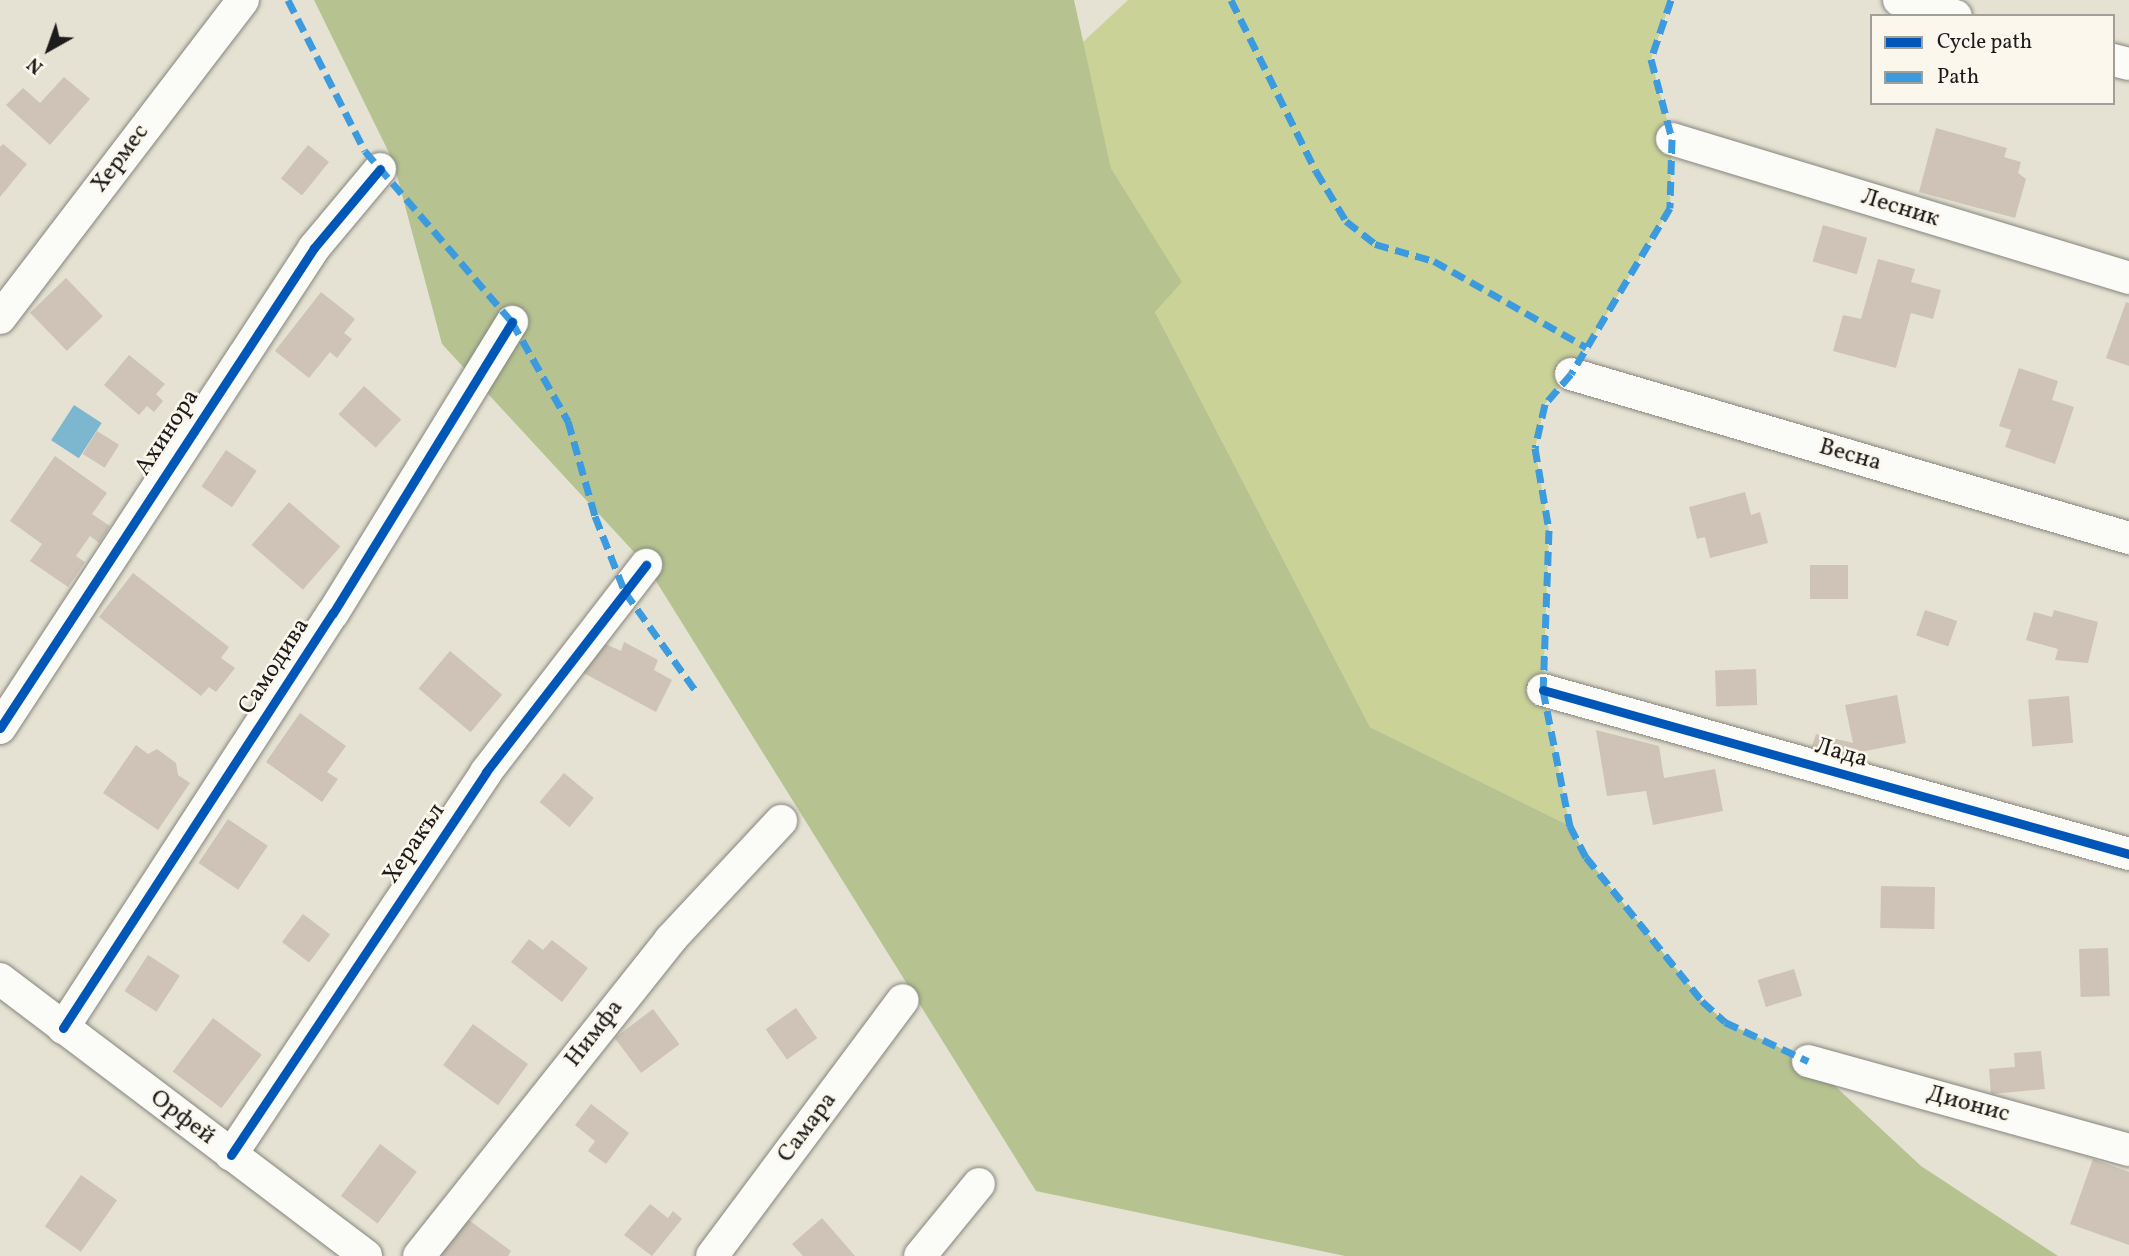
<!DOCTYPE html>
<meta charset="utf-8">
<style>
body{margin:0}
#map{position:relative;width:2129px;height:1256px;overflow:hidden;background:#e5e2d3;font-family:Vollkorn,serif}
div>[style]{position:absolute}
.green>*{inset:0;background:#cad297}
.forest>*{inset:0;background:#b6c391}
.water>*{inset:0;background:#7db7cf;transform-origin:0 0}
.building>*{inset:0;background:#cec3b6;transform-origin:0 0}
.roads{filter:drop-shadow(0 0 2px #86857e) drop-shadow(0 0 2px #86857e)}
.minor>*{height:32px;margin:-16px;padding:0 16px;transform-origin:16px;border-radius:16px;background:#fbfbf8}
.quiet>*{height:7px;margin-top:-3.5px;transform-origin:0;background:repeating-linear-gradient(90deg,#3c9bdf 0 14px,transparent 0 21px)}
.cycleway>*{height:9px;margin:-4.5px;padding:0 4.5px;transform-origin:4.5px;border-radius:4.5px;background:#0057b8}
span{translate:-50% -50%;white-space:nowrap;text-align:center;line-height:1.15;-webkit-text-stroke:5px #fbf7ec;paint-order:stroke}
.street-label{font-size:24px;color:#1c1c1c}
.legend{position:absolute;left:1870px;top:14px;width:245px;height:91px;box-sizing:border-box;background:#fbf7ec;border:2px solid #a29f99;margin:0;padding:9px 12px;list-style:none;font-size:21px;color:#1c1c1c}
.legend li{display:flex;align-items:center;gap:14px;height:35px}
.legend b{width:35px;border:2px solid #a29f99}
.north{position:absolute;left:14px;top:14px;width:70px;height:70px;-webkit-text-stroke:5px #fbf7ec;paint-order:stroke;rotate:220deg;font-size:19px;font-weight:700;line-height:28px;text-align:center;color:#1c1c1c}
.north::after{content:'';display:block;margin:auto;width:24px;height:32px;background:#1c1c1c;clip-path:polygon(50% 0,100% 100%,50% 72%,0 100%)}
</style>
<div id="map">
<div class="green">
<i style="clip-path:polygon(1128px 0,1671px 0,1651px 59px,1672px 139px,1670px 208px,1571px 374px,1545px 404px,1535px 448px,1549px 530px,1543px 690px,1570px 826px,1370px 727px,1155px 312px,1181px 281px,1111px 168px,1083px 42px)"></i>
</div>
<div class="forest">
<i style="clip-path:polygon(314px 0,1074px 0,1111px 168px,1182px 282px,1155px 312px,1370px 727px,1570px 826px,1586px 857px,1702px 1001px,1725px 1022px,1808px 1061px,1921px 1166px,2058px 1256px,1345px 1256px,1036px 1191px,646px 565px,442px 344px,393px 161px)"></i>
</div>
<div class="water">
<i style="left:74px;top:405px;width:33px;height:42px;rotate:33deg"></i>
</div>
<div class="building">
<i style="clip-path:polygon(64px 77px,90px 99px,50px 145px,6px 105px,23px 88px,40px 103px)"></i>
<i style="clip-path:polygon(1936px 128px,2007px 148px,2004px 157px,2021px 162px,2018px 173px,2026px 179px,2015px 218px,1919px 192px)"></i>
<i style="clip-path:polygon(3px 144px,27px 164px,0 197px,0 147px)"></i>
<i style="left:308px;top:145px;width:27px;height:43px;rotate:39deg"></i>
<i style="left:1823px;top:225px;width:46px;height:38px;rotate:16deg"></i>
<i style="clip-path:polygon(1878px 259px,1915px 269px,1911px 282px,1941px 290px,1933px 319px,1911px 313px,1896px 368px,1833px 351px,1843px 315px,1861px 319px)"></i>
<i style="left:66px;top:278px;width:53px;height:50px;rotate:46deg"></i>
<i style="clip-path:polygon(321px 292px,355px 319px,344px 333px,352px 339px,337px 358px,330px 352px,309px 378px,275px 351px)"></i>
<i style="clip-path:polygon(2126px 302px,2129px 303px,2129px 366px,2106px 358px)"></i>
<i style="clip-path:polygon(129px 355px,165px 384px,156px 394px,163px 401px,154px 412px,147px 406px,139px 415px,104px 385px)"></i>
<i style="clip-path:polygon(2019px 368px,2058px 381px,2052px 400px,2074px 407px,2055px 464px,2005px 447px,2011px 430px,1999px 426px)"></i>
<i style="left:364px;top:386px;width:50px;height:38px;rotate:42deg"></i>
<i style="left:97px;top:431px;width:26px;height:27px;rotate:32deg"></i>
<i style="left:226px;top:450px;width:37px;height:44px;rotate:34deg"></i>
<i style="clip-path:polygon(55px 456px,107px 493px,92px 514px,110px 526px,99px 543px,90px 536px,76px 556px,85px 562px,68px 587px,30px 561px,42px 544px,10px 521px)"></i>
<i style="clip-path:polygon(1745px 492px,1751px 515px,1760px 512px,1768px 543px,1710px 558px,1705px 537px,1697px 539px,1689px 507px)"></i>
<i style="left:289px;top:502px;width:68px;height:57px;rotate:41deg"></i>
<i style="left:1810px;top:565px;width:38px;height:34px"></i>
<i style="clip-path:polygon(133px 573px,229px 647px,221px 658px,235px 668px,216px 692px,209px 687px,201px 696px,99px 617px)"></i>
<i style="left:1925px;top:610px;width:34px;height:27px;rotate:19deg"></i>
<i style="clip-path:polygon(2054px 610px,2098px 622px,2088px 663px,2055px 660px,2058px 649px,2026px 640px,2034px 612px,2052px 617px)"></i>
<i style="clip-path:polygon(597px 640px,621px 651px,624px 642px,658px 660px,654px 670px,672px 680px,656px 712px,580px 671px)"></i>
<i style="left:450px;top:651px;width:68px;height:49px;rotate:40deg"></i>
<i style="left:1756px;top:669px;width:36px;height:41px;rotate:88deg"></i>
<i style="clip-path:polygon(1897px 695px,1906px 743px,1855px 753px,1861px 770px,1809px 755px,1816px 734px,1853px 743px,1845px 705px)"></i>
<i style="left:2069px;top:696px;width:47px;height:41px;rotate:85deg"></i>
<i style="clip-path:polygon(300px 713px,346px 746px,327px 772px,338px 779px,322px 802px,266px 762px)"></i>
<i style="clip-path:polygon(1596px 730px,1659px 746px,1664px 778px,1715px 769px,1723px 811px,1653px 825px,1646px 791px,1607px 796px)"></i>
<i style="clip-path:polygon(136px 745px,148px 754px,157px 749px,176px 763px,178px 775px,190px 783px,158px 830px,103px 793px)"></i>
<i style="left:564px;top:773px;width:39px;height:38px;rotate:40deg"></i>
<i style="left:228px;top:819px;width:48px;height:53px;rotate:34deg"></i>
<i style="left:1881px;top:886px;width:54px;height:42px;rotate:1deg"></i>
<i style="left:303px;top:914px;width:34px;height:35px;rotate:37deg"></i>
<i style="clip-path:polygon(529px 939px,543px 950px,552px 940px,588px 968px,562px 1002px,511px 962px)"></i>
<i style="left:2108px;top:948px;width:48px;height:29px;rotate:88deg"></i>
<i style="left:148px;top:955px;width:38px;height:43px;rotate:33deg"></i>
<i style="left:1794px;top:969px;width:28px;height:38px;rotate:73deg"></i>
<i style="left:796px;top:1008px;width:37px;height:37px;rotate:55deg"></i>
<i style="left:653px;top:1009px;width:44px;height:48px;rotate:53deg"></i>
<i style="left:213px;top:1018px;width:61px;height:67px;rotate:37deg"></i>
<i style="left:473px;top:1024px;width:68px;height:51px;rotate:36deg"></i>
<i style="clip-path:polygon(2041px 1051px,2045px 1089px,1991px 1094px,1989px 1069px,2015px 1067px,2014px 1053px)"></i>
<i style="clip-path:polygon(591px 1104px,629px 1133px,606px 1164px,588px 1151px,595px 1141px,575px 1125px)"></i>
<i style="left:380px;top:1144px;width:46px;height:65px;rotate:37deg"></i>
<i style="clip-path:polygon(2093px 1159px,2129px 1172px,2129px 1245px,2070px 1224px)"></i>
<i style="left:81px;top:1175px;width:44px;height:63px;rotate:35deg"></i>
<i style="clip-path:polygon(650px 1204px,668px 1218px,673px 1211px,682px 1219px,652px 1256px,624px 1235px)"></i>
<i style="clip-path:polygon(466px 1218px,511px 1251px,508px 1256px,439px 1256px)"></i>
<i style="clip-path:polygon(822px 1218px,855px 1256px,803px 1256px,792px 1244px)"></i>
</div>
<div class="roads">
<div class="minor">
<i style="left:1899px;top:0;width:59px;rotate:15.7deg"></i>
<i style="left:2113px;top:60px;width:16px;rotate:14deg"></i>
<i style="left:1672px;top:139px;width:478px;rotate:16.9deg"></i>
<i style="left:0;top:318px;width:400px;rotate:-52.6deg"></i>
<i style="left:1571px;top:374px;width:582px;rotate:16.38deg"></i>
<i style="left:1543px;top:690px;width:609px;rotate:15.63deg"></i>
<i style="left:0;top:728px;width:574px;rotate:-56.81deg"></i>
<i style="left:314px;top:248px;width:103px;rotate:-50.1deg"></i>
<i style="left:0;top:979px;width:459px;rotate:37.1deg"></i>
<i style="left:63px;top:1028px;width:495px;rotate:-57deg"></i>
<i style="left:333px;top:613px;width:342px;rotate:-58.4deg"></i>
<i style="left:1808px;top:1061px;width:333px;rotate:15.5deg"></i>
<i style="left:231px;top:1155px;width:460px;rotate:-56.3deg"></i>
<i style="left:486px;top:772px;width:262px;rotate:-52.3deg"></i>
<i style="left:419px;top:1256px;width:404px;rotate:-51.5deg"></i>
<i style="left:670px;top:940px;width:163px;rotate:-47deg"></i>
<i style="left:712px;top:1256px;width:319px;rotate:-53.3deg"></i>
<i style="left:920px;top:1256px;width:93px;rotate:-50.7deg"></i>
</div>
</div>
<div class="quiet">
<i style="left:288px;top:0;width:169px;rotate:63deg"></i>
<i style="left:365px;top:151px;width:225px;rotate:49.3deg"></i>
<i style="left:512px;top:322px;width:114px;rotate:60.5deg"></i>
<i style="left:568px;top:421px;width:99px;rotate:74.1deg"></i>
<i style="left:595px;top:516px;width:82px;rotate:68.5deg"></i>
<i style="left:625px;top:592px;width:122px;rotate:54.4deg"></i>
<i style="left:1231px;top:0;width:191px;rotate:63.6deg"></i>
<i style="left:1316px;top:171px;width:58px;rotate:59deg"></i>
<i style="left:1346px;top:221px;width:37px;rotate:38deg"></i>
<i style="left:1375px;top:244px;width:61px;rotate:16.1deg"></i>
<i style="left:1434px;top:261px;width:175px;rotate:29.5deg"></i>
<i style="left:1671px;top:0;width:62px;rotate:108.7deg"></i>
<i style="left:1651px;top:59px;width:83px;rotate:75.3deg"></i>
<i style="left:1672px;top:139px;width:69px;rotate:91.7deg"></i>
<i style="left:1670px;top:208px;width:193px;rotate:120.8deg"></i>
<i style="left:1571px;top:374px;width:40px;rotate:131deg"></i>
<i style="left:1545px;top:404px;width:45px;rotate:102.8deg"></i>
<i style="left:1535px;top:448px;width:83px;rotate:80.3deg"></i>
<i style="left:1549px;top:530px;width:160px;rotate:92.1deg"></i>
<i style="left:1543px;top:690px;width:139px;rotate:78.8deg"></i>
<i style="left:1570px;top:826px;width:35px;rotate:63deg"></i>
<i style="left:1586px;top:857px;width:185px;rotate:51.1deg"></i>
<i style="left:1702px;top:1001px;width:31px;rotate:42deg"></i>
<i style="left:1725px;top:1022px;width:92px;rotate:25.2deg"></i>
</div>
<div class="cycleway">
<i style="left:1543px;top:690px;width:609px;rotate:15.63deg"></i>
<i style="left:0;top:728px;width:574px;rotate:-56.81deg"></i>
<i style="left:314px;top:248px;width:103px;rotate:-50.1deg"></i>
<i style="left:63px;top:1028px;width:495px;rotate:-57deg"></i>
<i style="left:333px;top:613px;width:342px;rotate:-58.4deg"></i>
<i style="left:231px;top:1155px;width:460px;rotate:-56.3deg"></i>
<i style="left:486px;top:772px;width:262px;rotate:-52.3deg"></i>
</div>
<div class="street-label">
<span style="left:121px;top:159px;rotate:-53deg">Хермес</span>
<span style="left:1900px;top:209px;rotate:17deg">Лесник</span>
<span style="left:168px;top:433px;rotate:-57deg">Ахинора</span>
<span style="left:1850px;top:456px;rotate:16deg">Весна</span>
<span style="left:275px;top:667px;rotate:-57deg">Самодива</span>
<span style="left:1841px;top:754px;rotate:16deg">Лада</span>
<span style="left:415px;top:844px;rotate:-56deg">Херакъл</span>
<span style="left:595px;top:1034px;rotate:-52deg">Нимфа</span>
<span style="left:1968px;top:1105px;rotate:15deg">Дионис</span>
<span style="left:182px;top:1118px;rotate:37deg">Орфей</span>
<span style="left:808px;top:1128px;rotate:-53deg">Самара</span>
</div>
<ul class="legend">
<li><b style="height:9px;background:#0057b8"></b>Cycle path</li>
<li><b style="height:9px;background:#3c9bdf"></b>Path</li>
</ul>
<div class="north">N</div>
</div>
